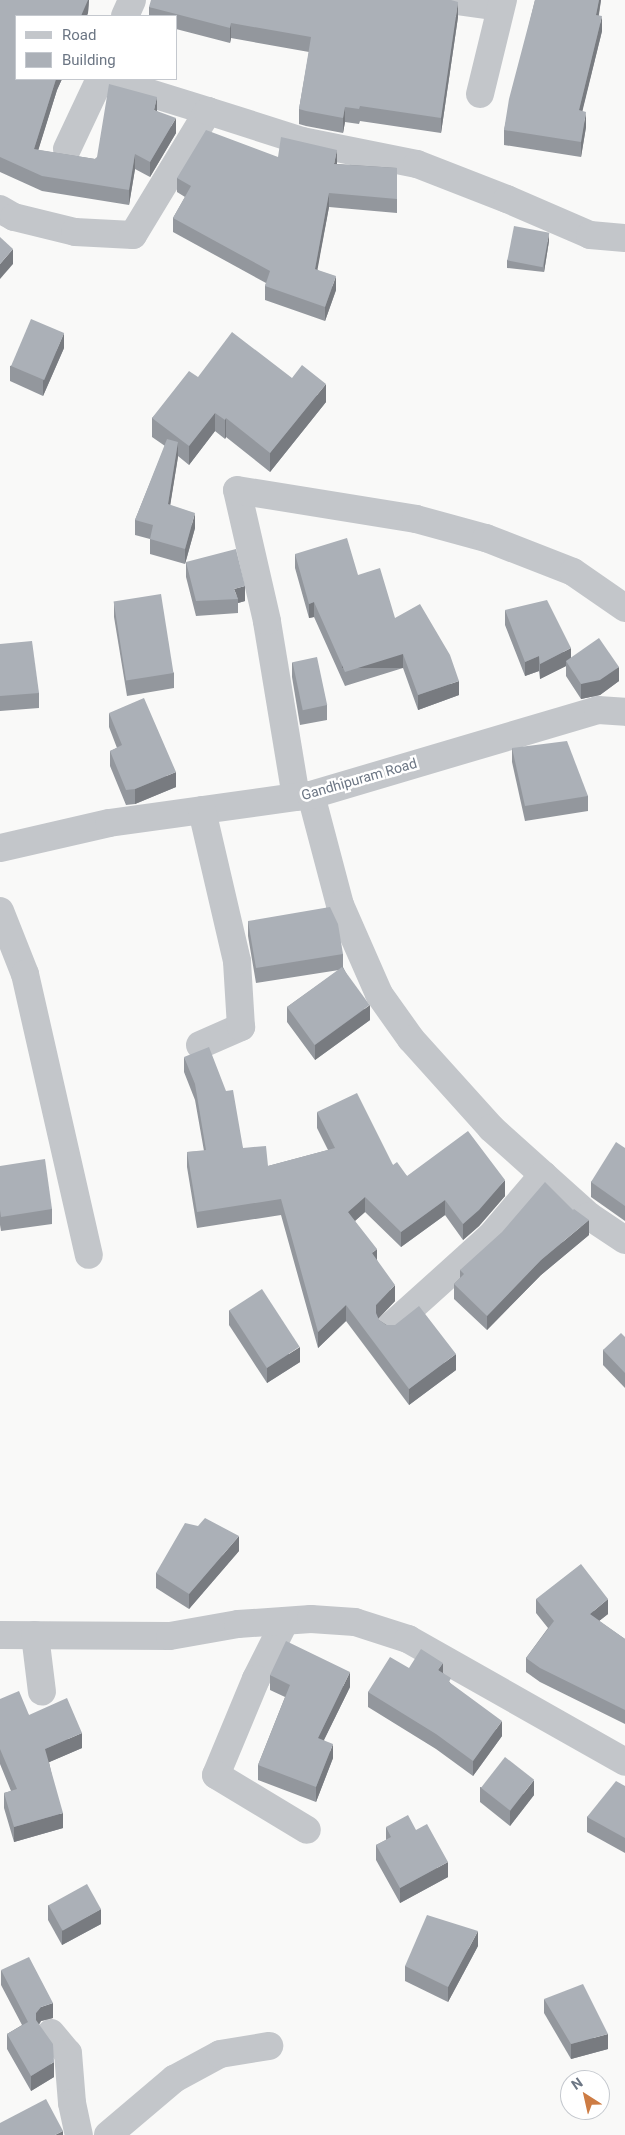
<!DOCTYPE html>
<style>
body{margin:0}
#map{position:relative;width:625px;height:2135px;overflow:hidden;background:#f9f9f8;font-family:Roboto,sans-serif}
div>[style]{position:absolute}
.minor>*{height:28px;margin:-14px;padding:0 14px;transform-origin:14px;border-radius:14px;background:#c3c6ca}
.wall>*{inset:0;background:#93979d}
.shaded-wall>*{inset:0;background:#787b80;transform-origin:0 0}
.building>*{inset:0;background:#abb0b7;transform-origin:0 0}
span{translate:-50% -50%;white-space:nowrap;text-align:center;line-height:1.15;-webkit-text-stroke:5px #fff;paint-order:stroke}
.street-label{font-size:14px;color:#6c7684}
.legend{position:absolute;left:15px;top:15px;width:162px;height:65px;box-sizing:border-box;background:#fff;border:1px solid #c4c8ce;margin:0;padding:6px 9px;list-style:none;font-size:15px;color:#6c7684}
.legend li{display:flex;align-items:center;gap:10px;height:25px}
.legend b{width:25px;border:1px solid #c4c8ce}
.north{position:absolute;left:560px;top:2070px;width:50px;height:50px;box-sizing:border-box;background:#fff;border:1px solid #c4c8ce;border-radius:50%;rotate:325deg;font-size:14px;font-weight:700;line-height:20px;text-align:center;color:#6c7684}
.north::after{content:'';display:block;margin:auto;width:18px;height:22px;background:#cd7c44;clip-path:polygon(50% 0,100% 100%,50% 72%,0 100%)}
</style>
<div id="map">
<div class="minor">
<i style="left:449px;top:0;width:51px;rotate:7.8deg"></i>
<i style="left:125px;top:16px;width:17px;rotate:-66deg"></i>
<i style="left:104px;top:79px;width:109px;rotate:17.1deg"></i>
<i style="left:480px;top:94px;width:97px;rotate:-76.3deg"></i>
<i style="left:67px;top:149px;width:77px;rotate:-64.8deg"></i>
<i style="left:0;top:209px;width:16px;rotate:30deg"></i>
<i style="left:14px;top:217px;width:63px;rotate:13.8deg"></i>
<i style="left:75px;top:232px;width:58px;rotate:3deg"></i>
<i style="left:133px;top:235px;width:145px;rotate:-58.8deg"></i>
<i style="left:208px;top:111px;width:99px;rotate:17.7deg"></i>
<i style="left:302px;top:141px;width:117px;rotate:11.3deg"></i>
<i style="left:417px;top:164px;width:97px;rotate:21.3deg"></i>
<i style="left:507px;top:199px;width:90px;rotate:23.4deg"></i>
<i style="left:590px;top:235px;width:35px;rotate:5deg"></i>
<i style="left:311px;top:795px;width:114px;rotate:75.2deg"></i>
<i style="left:340px;top:905px;width:97px;rotate:66.3deg"></i>
<i style="left:379px;top:994px;width:55px;rotate:54.6deg"></i>
<i style="left:411px;top:1039px;width:120px;rotate:48deg"></i>
<i style="left:491px;top:1128px;width:132px;rotate:41.9deg"></i>
<i style="left:589px;top:1216px;width:43px;rotate:33.7deg"></i>
<i style="left:296px;top:797px;width:178px;rotate:-99.4deg"></i>
<i style="left:267px;top:621px;width:134px;rotate:-102.9deg"></i>
<i style="left:237px;top:490px;width:181px;rotate:9.2deg"></i>
<i style="left:416px;top:519px;width:73px;rotate:15.2deg"></i>
<i style="left:486px;top:538px;width:93px;rotate:21.3deg"></i>
<i style="left:573px;top:572px;width:63px;rotate:34.7deg"></i>
<i style="left:0;top:848px;width:112px;rotate:-12.9deg"></i>
<i style="left:109px;top:823px;width:204px;rotate:-7.9deg"></i>
<i style="left:311px;top:795px;width:299px;rotate:-16.5deg"></i>
<i style="left:598px;top:710px;width:27px;rotate:4deg"></i>
<i style="left:0;top:911px;width:68px;rotate:68.4deg"></i>
<i style="left:25px;top:974px;width:288px;rotate:77.2deg"></i>
<i style="left:200px;top:1045px;width:45px;rotate:-23.7deg"></i>
<i style="left:241px;top:1027px;width:66px;rotate:-93.5deg"></i>
<i style="left:237px;top:961px;width:155px;rotate:-103.1deg"></i>
<i style="left:391px;top:1326px;width:133px;rotate:-42deg"></i>
<i style="left:490px;top:1237px;width:82px;rotate:-49.5deg"></i>
<i style="left:285px;top:1621px;width:65px;rotate:116.6deg"></i>
<i style="left:256px;top:1679px;width:104px;rotate:112.6deg"></i>
<i style="left:216px;top:1775px;width:106px;rotate:31.1deg"></i>
<i style="left:0;top:1635px;width:170px;rotate:0.3deg"></i>
<i style="left:170px;top:1636px;width:69px;rotate:-10deg"></i>
<i style="left:238px;top:1624px;width:73px;rotate:-3.9deg"></i>
<i style="left:311px;top:1619px;width:44px;rotate:3.9deg"></i>
<i style="left:355px;top:1622px;width:56px;rotate:17.8deg"></i>
<i style="left:408px;top:1639px;width:249px;rotate:29.5deg"></i>
<i style="left:35px;top:1635px;width:57px;rotate:83deg"></i>
<i style="left:51px;top:2033px;width:26px;rotate:50deg"></i>
<i style="left:68px;top:2053px;width:50px;rotate:85.4deg"></i>
<i style="left:72px;top:2103px;width:33px;rotate:78deg"></i>
<i style="left:108px;top:2135px;width:87px;rotate:-40.3deg"></i>
<i style="left:174px;top:2079px;width:52px;rotate:-28.5deg"></i>
<i style="left:220px;top:2054px;width:50px;rotate:-9.3deg"></i>
</div>
<div class="wall">
<i style="clip-path:polygon(0 0,89px 0,88px 13px,16px 79px,62px 79px,57px 90px,38px 150px,95px 159px,157px 111px,176px 133px,150px 177px,135px 169px,129px 205px,42px 191px,0 172px)"></i>
<i style="clip-path:polygon(535px 0,601px 0,599px 15px,602px 31px,582px 111px,586px 127px,581px 157px,504px 145px,504px 130px)"></i>
<i style="clip-path:polygon(149px 7px,458px 17px,441px 133px,360px 121px,359px 124px,345px 122px,343px 133px,306px 126px,299px 124px,299px 109px,309px 52px,231px 38px,230px 43px,176px 29px,176px 16px,149px 16px)"></i>
<i style="clip-path:polygon(278px 157px,337px 164px,397px 168px,397px 213px,329px 207px,317px 269px,336px 290px,325px 321px,265px 300px,265px 286px,266px 283px,173px 232px,173px 218px,185px 197px,177px 192px,177px 178px)"></i>
<i style="clip-path:polygon(549px 241px,544px 272px,507px 268px,507px 260px)"></i>
<i style="clip-path:polygon(64px 348px,43px 396px,10px 381px,10px 366px)"></i>
<i style="clip-path:polygon(198px 377px,292px 378px,326px 402px,270px 472px,226px 437px,225px 439px,215px 431px,189px 465px,178px 456px,170px 505px,195px 528px,185px 564px,150px 554px,150px 539px,135px 535px,135px 520px,165px 446px,152px 437px,152px 418px)"></i>
<i style="clip-path:polygon(295px 554px,358px 575px,459px 695px,418px 710px,403px 668px,345px 686px,314px 617px,309px 618px,295px 568px)"></i>
<i style="clip-path:polygon(186px 562px,245px 601px,238px 603px,238px 613px,196px 616px,186px 577px)"></i>
<i style="clip-path:polygon(114px 602px,174px 673px,174px 688px,127px 696px,114px 617px)"></i>
<i style="clip-path:polygon(505px 610px,571px 658px,619px 681px,600px 695px,581px 699px,566px 676px,566px 666px,540px 679px,539px 671px,525px 676px,505px 625px)"></i>
<i style="clip-path:polygon(0 644px,39px 693px,39px 708px,0 711px)"></i>
<i style="clip-path:polygon(292px 662px,327px 705px,327px 720px,300px 725px,292px 677px)"></i>
<i style="clip-path:polygon(109px 713px,176px 787px,135px 804px,126px 805px,110px 766px,110px 751px,117px 748px,109px 727px)"></i>
<i style="clip-path:polygon(512px 748px,588px 796px,588px 811px,525px 821px,512px 762px)"></i>
<i style="clip-path:polygon(248px 921px,343px 954px,343px 967px,370px 1020px,315px 1060px,287px 1022px,287px 1007px,339px 970px,256px 983px,248px 936px)"></i>
<i style="clip-path:polygon(184px 1057px,243px 1148px,268px 1166px,328px 1150px,317px 1128px,317px 1112px,393px 1165px,407px 1176px,505px 1196px,479px 1226px,463px 1240px,445px 1215px,401px 1247px,365px 1212px,355px 1221px,377px 1260px,395px 1301px,378px 1319px,379px 1320px,456px 1370px,409px 1405px,346px 1321px,318px 1348px,281px 1215px,197px 1228px,187px 1167px,187px 1152px,204px 1151px,195px 1100px,184px 1072px)"></i>
<i style="clip-path:polygon(625px 1148px,625px 1221px,591px 1197px,591px 1182px)"></i>
<i style="clip-path:polygon(0 1166px,52px 1209px,52px 1224px,1px 1231px,0 1225px)"></i>
<i style="clip-path:polygon(589px 1235px,541px 1275px,487px 1330px,454px 1299px,454px 1284px,460px 1278px,460px 1270px)"></i>
<i style="clip-path:polygon(229px 1310px,300px 1362px,267px 1383px,229px 1325px)"></i>
<i style="clip-path:polygon(625px 1337px,625px 1388px,603px 1365px,603px 1350px)"></i>
<i style="clip-path:polygon(239px 1551px,189px 1609px,156px 1588px,156px 1573px)"></i>
<i style="clip-path:polygon(536px 1599px,608px 1614px,599px 1621px,625px 1639px,625px 1724px,540px 1682px,526px 1672px,526px 1658px,548px 1628px,536px 1613px)"></i>
<i style="clip-path:polygon(409px 1668px,443px 1673px,451px 1684px,502px 1736px,473px 1776px,436px 1749px,368px 1707px,368px 1692px)"></i>
<i style="clip-path:polygon(270px 1675px,350px 1687px,324px 1740px,333px 1758px,316px 1802px,258px 1780px,258px 1765px,285px 1697px,270px 1690px)"></i>
<i style="clip-path:polygon(0 1699px,29px 1715px,82px 1748px,49px 1762px,63px 1828px,14px 1842px,4px 1808px,4px 1793px,11px 1791px,0 1764px)"></i>
<i style="clip-path:polygon(625px 1786px,625px 1853px,587px 1832px,587px 1817px)"></i>
<i style="clip-path:polygon(480px 1787px,534px 1795px,510px 1826px,480px 1802px)"></i>
<i style="clip-path:polygon(386px 1827px,448px 1877px,400px 1903px,376px 1860px,376px 1845px,386px 1840px)"></i>
<i style="clip-path:polygon(48px 1905px,101px 1924px,62px 1945px,48px 1920px)"></i>
<i style="clip-path:polygon(478px 1946px,448px 2002px,405px 1981px,405px 1966px)"></i>
<i style="clip-path:polygon(1px 1970px,53px 2018px,41px 2021px,39px 2025px,54px 2077px,31px 2091px,7px 2049px,7px 2034px,22px 2025px,1px 1985px)"></i>
<i style="clip-path:polygon(544px 1999px,608px 2049px,571px 2059px,544px 2013px)"></i>
</div>
<div class="shaded-wall">
<i style="clip-path:polygon(84px 0,89px 0,88px 13px,87px 16px,81px 16px)"></i>
<i style="clip-path:polygon(599px 0,601px 0,596px 30px,596px 15px)"></i>
<i style="clip-path:polygon(458px 2px,458px 17px,441px 133px,441px 118px)"></i>
<i style="clip-path:polygon(602px 16px,602px 31px,579px 125px,579px 110px)"></i>
<i style="clip-path:polygon(231px 23px,231px 38px,230px 43px,230px 28px)"></i>
<i style="clip-path:polygon(56px 79px,62px 79px,57px 90px,34px 164px,34px 149px)"></i>
<i style="clip-path:polygon(157px 97px,157px 112px,154px 110px)"></i>
<i style="clip-path:polygon(345px 107px,345px 122px,343px 133px,343px 118px)"></i>
<i style="clip-path:polygon(586px 112px,586px 127px,581px 157px,581px 142px)"></i>
<i style="clip-path:polygon(176px 118px,176px 133px,150px 177px,150px 162px)"></i>
<i style="clip-path:polygon(337px 150px,337px 164px,334px 164px)"></i>
<i style="clip-path:polygon(135px 154px,135px 169px,129px 205px,129px 190px)"></i>
<i style="clip-path:polygon(329px 193px,329px 207px,315px 283px,315px 269px)"></i>
<i style="clip-path:polygon(549px 233px,549px 241px,544px 272px,544px 264px)"></i>
<i style="clip-path:polygon(13px 249px,13px 264px,0 279px,0 264px)"></i>
<i style="clip-path:polygon(336px 276px,336px 290px,325px 321px,325px 307px)"></i>
<i style="clip-path:polygon(64px 333px,64px 348px,43px 396px,43px 381px)"></i>
<i style="clip-path:polygon(326px 384px,326px 402px,270px 472px,270px 453px)"></i>
<i style="clip-path:polygon(215px 413px,215px 431px,189px 465px,189px 446px)"></i>
<i style="clip-path:polygon(226px 418px,226px 437px,225px 439px,225px 420px)"></i>
<i style="clip-path:polygon(178px 442px,178px 457px,168px 519px,168px 504px)"></i>
<i style="clip-path:polygon(195px 513px,195px 528px,185px 564px,185px 549px)"></i>
<i style="clip-path:polygon(245px 586px,245px 601px,238px 603px,238px 599px,234px 589px)"></i>
<i style="clip-path:polygon(314px 602px,314px 617px,309px 618px,309px 604px)"></i>
<i style="clip-path:polygon(571px 648px,571px 663px,566px 661px,566px 666px,540px 679px,540px 664px)"></i>
<i style="left:403px;top:654px;width:14px;height:61px;rotate:90deg"></i>
<i style="clip-path:polygon(539px 656px,539px 671px,525px 676px,525px 662px)"></i>
<i style="clip-path:polygon(619px 667px,619px 681px,600px 695px,581px 699px,581px 684px)"></i>
<i style="clip-path:polygon(459px 681px,459px 695px,418px 710px,418px 695px)"></i>
<i style="clip-path:polygon(176px 772px,176px 787px,135px 804px,135px 789px)"></i>
<i style="clip-path:polygon(370px 1005px,370px 1020px,315px 1060px,315px 1045px)"></i>
<i style="clip-path:polygon(505px 1180px,505px 1196px,479px 1226px,463px 1240px,463px 1224px)"></i>
<i style="clip-path:polygon(365px 1197px,365px 1212px,348px 1227px,348px 1212px)"></i>
<i style="clip-path:polygon(445px 1200px,445px 1215px,401px 1247px,401px 1232px)"></i>
<i style="clip-path:polygon(589px 1220px,589px 1235px,541px 1275px,487px 1330px,487px 1316px,541px 1260px)"></i>
<i style="clip-path:polygon(377px 1249px,377px 1265px,372px 1253px)"></i>
<i style="clip-path:polygon(395px 1285px,395px 1301px,376px 1321px,376px 1305px)"></i>
<i style="clip-path:polygon(346px 1305px,346px 1321px,318px 1348px,318px 1332px)"></i>
<i style="clip-path:polygon(300px 1347px,300px 1362px,267px 1383px,267px 1368px)"></i>
<i style="clip-path:polygon(456px 1354px,456px 1370px,409px 1405px,409px 1389px)"></i>
<i style="clip-path:polygon(239px 1536px,239px 1551px,189px 1609px,189px 1594px)"></i>
<i style="clip-path:polygon(608px 1599px,608px 1614px,590px 1628px,590px 1614px)"></i>
<i style="clip-path:polygon(443px 1663px,443px 1677px,438px 1670px)"></i>
<i style="clip-path:polygon(350px 1672px,350px 1687px,318px 1752px,318px 1738px)"></i>
<i style="clip-path:polygon(502px 1721px,502px 1736px,473px 1776px,473px 1761px)"></i>
<i style="clip-path:polygon(82px 1733px,82px 1748px,45px 1764px,45px 1749px)"></i>
<i style="clip-path:polygon(333px 1744px,333px 1758px,316px 1802px,316px 1787px)"></i>
<i style="clip-path:polygon(534px 1780px,534px 1795px,510px 1826px,510px 1811px)"></i>
<i style="clip-path:polygon(63px 1813px,63px 1828px,14px 1842px,14px 1827px)"></i>
<i style="clip-path:polygon(448px 1862px,448px 1877px,400px 1903px,400px 1888px)"></i>
<i style="clip-path:polygon(101px 1909px,101px 1924px,62px 1945px,62px 1930px)"></i>
<i style="clip-path:polygon(478px 1931px,478px 1946px,448px 2002px,448px 1987px)"></i>
<i style="clip-path:polygon(53px 2003px,53px 2018px,41px 2021px,36px 2028px,36px 2013px,41px 2007px)"></i>
<i style="clip-path:polygon(608px 2034px,608px 2049px,571px 2059px,571px 2044px)"></i>
<i style="clip-path:polygon(54px 2062px,54px 2077px,31px 2091px,31px 2076px)"></i>
<i style="clip-path:polygon(63px 2131px,63px 2135px,55px 2135px)"></i>
</div>
<div class="building">
<i style="clip-path:polygon(0 0,88px 0,81px 16px,16px 16px,16px 79px,56px 79px,34px 149px,95px 159px,97px 157px,109px 84px,157px 97px,154px 110px,176px 118px,150px 162px,135px 154px,129px 190px,42px 176px,0 157px)"></i>
<i style="clip-path:polygon(151px 0,451px 0,458px 2px,441px 118px,360px 106px,359px 109px,345px 107px,343px 118px,306px 111px,299px 109px,311px 37px,231px 23px,230px 28px,149px 7px)"></i>
<i style="clip-path:polygon(535px 0,599px 0,596px 15px,602px 16px,579px 110px,586px 112px,581px 142px,504px 130px,509px 99px)"></i>
<i style="clip-path:polygon(206px 130px,278px 157px,281px 137px,337px 150px,334px 164px,397px 168px,397px 199px,329px 193px,315px 269px,336px 276px,325px 307px,265px 286px,270px 271px,173px 218px,191px 186px,177px 178px)"></i>
<i style="left:514px;top:226px;width:36px;height:35px;rotate:11deg"></i>
<i style="clip-path:polygon(0 237px,13px 249px,0 264px)"></i>
<i style="left:31px;top:319px;width:36px;height:51px;rotate:23deg"></i>
<i style="clip-path:polygon(232px 332px,292px 378px,302px 365px,326px 384px,270px 453px,226px 418px,225px 420px,215px 413px,189px 446px,152px 418px,189px 371px,198px 377px)"></i>
<i style="clip-path:polygon(167px 439px,178px 442px,168px 504px,195px 513px,185px 549px,150px 539px,153px 525px,135px 520px)"></i>
<i style="clip-path:polygon(347px 538px,358px 575px,380px 568px,395px 618px,420px 604px,450px 655px,459px 681px,418px 695px,403px 654px,345px 672px,314px 602px,309px 604px,295px 554px)"></i>
<i style="clip-path:polygon(236px 549px,245px 586px,234px 589px,238px 599px,196px 601px,186px 562px)"></i>
<i style="left:161px;top:594px;width:80px;height:48px;rotate:81deg"></i>
<i style="clip-path:polygon(547px 600px,571px 648px,540px 664px,539px 656px,525px 662px,505px 610px)"></i>
<i style="clip-path:polygon(599px 638px,619px 667px,600px 680px,581px 684px,566px 661px)"></i>
<i style="clip-path:polygon(32px 641px,39px 693px,0 696px,0 644px)"></i>
<i style="left:317px;top:657px;width:49px;height:25px;rotate:78deg"></i>
<i style="clip-path:polygon(144px 698px,176px 772px,135px 789px,126px 790px,110px 751px,122px 745px,109px 713px)"></i>
<i style="clip-path:polygon(567px 741px,588px 796px,525px 806px,512px 748px)"></i>
<i style="clip-path:polygon(330px 907px,338px 924px,343px 954px,256px 968px,248px 921px)"></i>
<i style="left:342px;top:967px;width:47px;height:68px;rotate:54deg"></i>
<i style="clip-path:polygon(209px 1047px,226px 1091px,233px 1090px,243px 1148px,266px 1146px,268px 1166px,335px 1148px,317px 1112px,357px 1093px,393px 1165px,397px 1162px,407px 1176px,468px 1131px,505px 1180px,479px 1210px,463px 1224px,445px 1200px,401px 1232px,365px 1197px,348px 1212px,377px 1249px,372px 1253px,395px 1285px,376px 1305px,376px 1313px,379px 1320px,386px 1325px,395px 1325px,419px 1306px,456px 1354px,409px 1389px,346px 1305px,318px 1332px,281px 1199px,197px 1212px,187px 1152px,206px 1150px,195px 1084px,184px 1057px)"></i>
<i style="clip-path:polygon(616px 1142px,625px 1148px,625px 1206px,591px 1182px)"></i>
<i style="clip-path:polygon(45px 1159px,52px 1209px,1px 1217px,0 1210px,0 1166px)"></i>
<i style="clip-path:polygon(545px 1182px,573px 1210px,574px 1209px,589px 1220px,541px 1260px,487px 1316px,454px 1284px,464px 1274px,460px 1270px,502px 1232px)"></i>
<i style="left:262px;top:1289px;width:69px;height:39px;rotate:57deg"></i>
<i style="clip-path:polygon(621px 1333px,625px 1337px,625px 1373px,603px 1350px)"></i>
<i style="clip-path:polygon(205px 1518px,239px 1536px,189px 1594px,156px 1573px,185px 1523px,198px 1526px)"></i>
<i style="clip-path:polygon(581px 1564px,608px 1599px,590px 1614px,625px 1639px,625px 1710px,540px 1668px,526px 1658px,554px 1621px,536px 1599px)"></i>
<i style="clip-path:polygon(286px 1641px,350px 1672px,318px 1738px,333px 1744px,316px 1787px,258px 1765px,290px 1685px,270px 1675px)"></i>
<i style="clip-path:polygon(421px 1649px,443px 1663px,438px 1670px,451px 1678px,449px 1682px,502px 1721px,473px 1761px,436px 1734px,368px 1692px,390px 1657px,409px 1668px)"></i>
<i style="clip-path:polygon(19px 1691px,29px 1715px,67px 1698px,82px 1733px,45px 1749px,63px 1813px,14px 1827px,4px 1793px,17px 1789px,0 1749px,0 1699px)"></i>
<i style="left:505px;top:1757px;width:37px;height:39px;rotate:38deg"></i>
<i style="clip-path:polygon(616px 1781px,625px 1786px,625px 1838px,587px 1817px)"></i>
<i style="clip-path:polygon(408px 1815px,416px 1830px,427px 1824px,448px 1862px,400px 1888px,376px 1845px,391px 1837px,386px 1827px)"></i>
<i style="left:87px;top:1884px;width:29px;height:44px;rotate:61deg"></i>
<i style="clip-path:polygon(427px 1915px,478px 1931px,448px 1987px,405px 1966px)"></i>
<i style="clip-path:polygon(29px 1957px,53px 2003px,41px 2007px,36px 2013px,36px 2020px,53px 2044px,54px 2062px,31px 2076px,7px 2034px,28px 2022px,1px 1970px)"></i>
<i style="clip-path:polygon(583px 1984px,608px 2034px,571px 2044px,544px 1999px)"></i>
<i style="clip-path:polygon(46px 2099px,63px 2131px,55px 2135px,0 2135px,0 2123px)"></i>
</div>
<div class="street-label">
<span style="left:359px;top:779px;rotate:-16deg">Gandhipuram Road</span>
</div>
<ul class="legend">
<li><b style="height:6px;background:#c3c6ca"></b>Road</li>
<li><b style="height:14px;background:#abb0b7"></b>Building</li>
</ul>
<div class="north">N</div>
</div>
